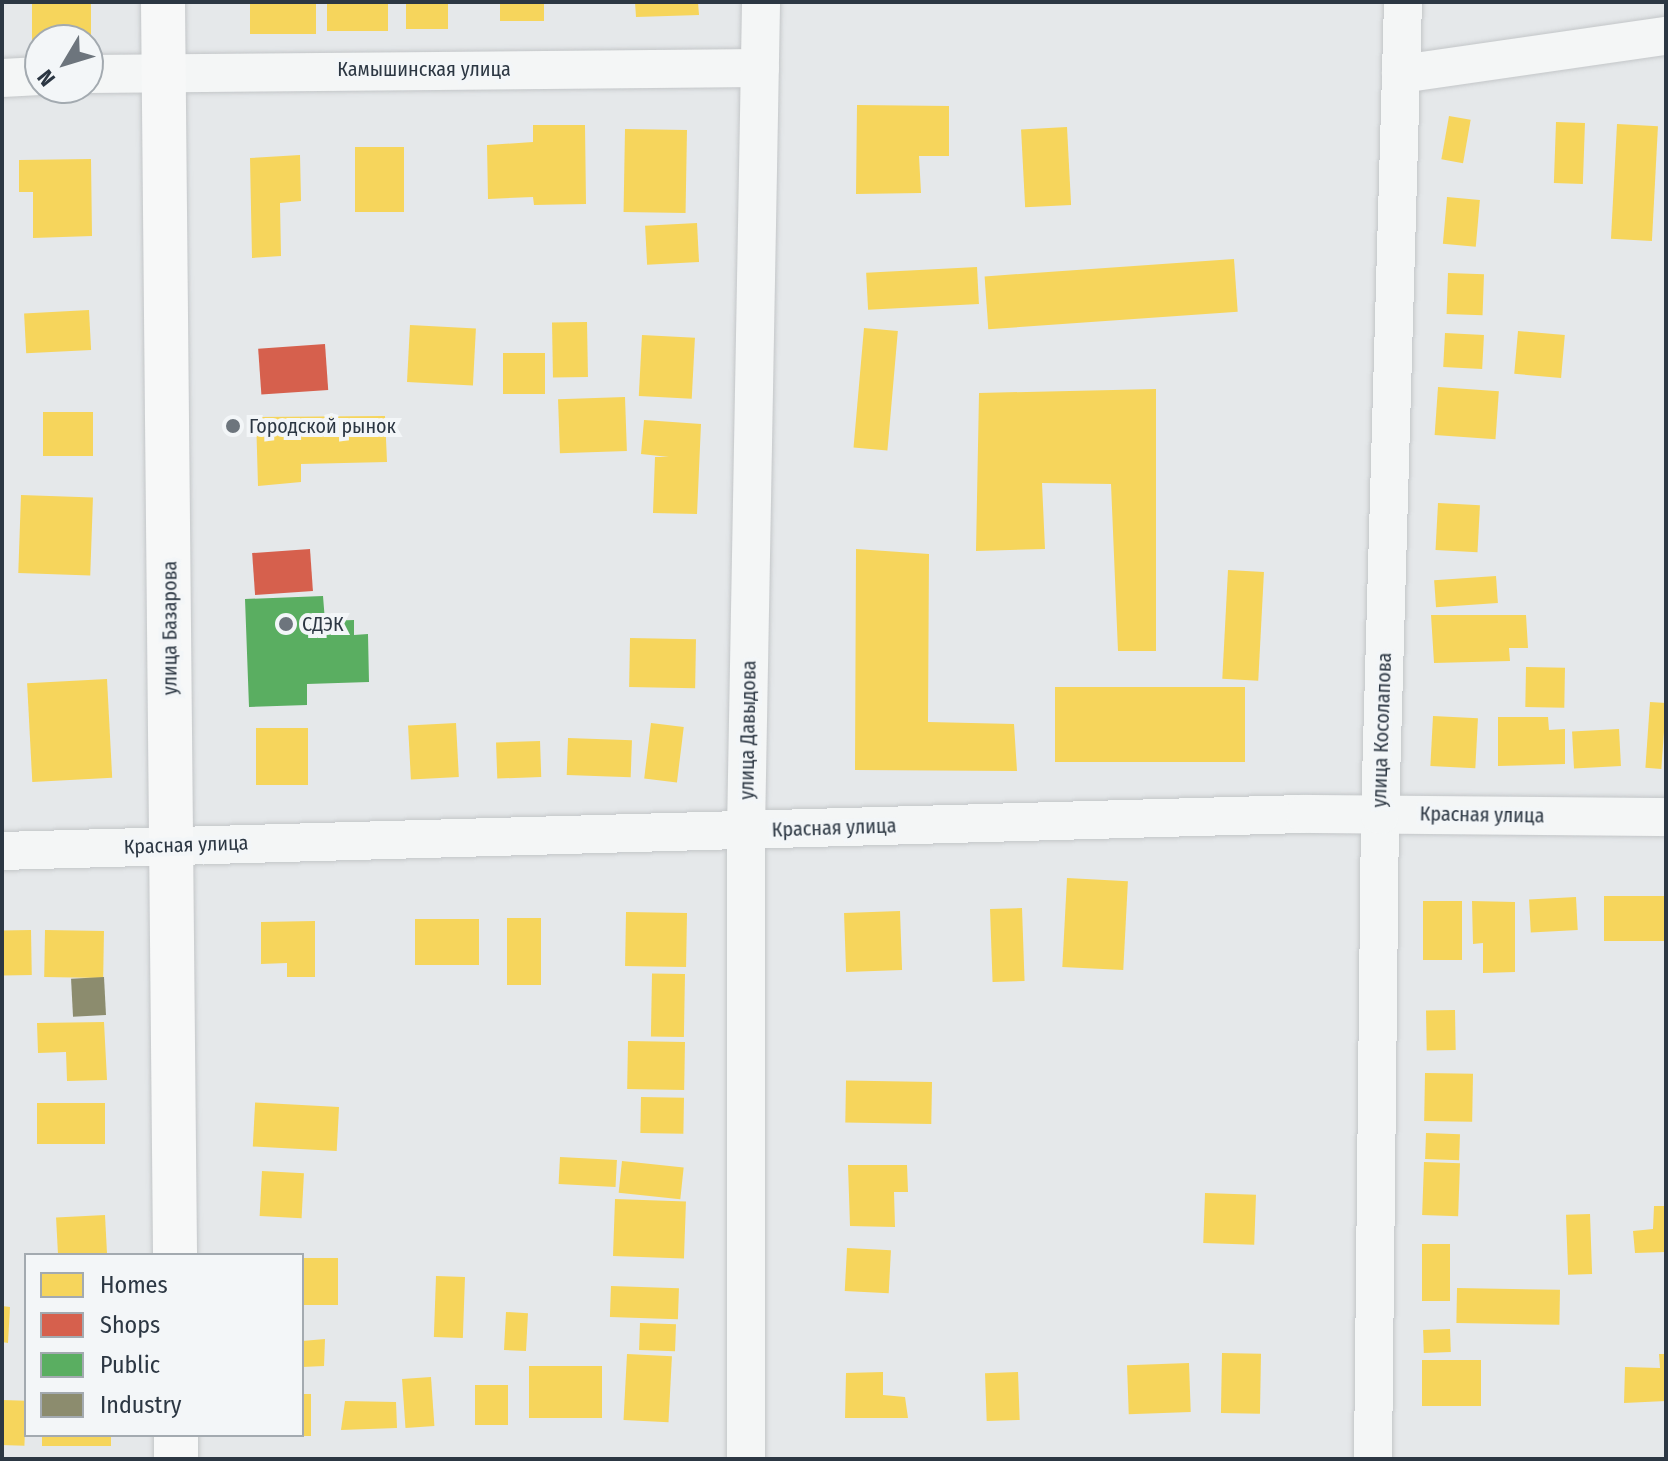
<!DOCTYPE html>
<meta charset="utf-8">
<style>
body{margin:0}
#map{position:relative;width:1668px;height:1461px;overflow:hidden;background:#e5e8ea;font-family:"Fira Sans Condensed",sans-serif}
div>[style]{position:absolute}
.homes>*{inset:0;background:#f6d55c;transform-origin:0 0}
.shops>*{inset:0;background:#d6604d;transform-origin:0 0}
.public>*{inset:0;background:#5aae61}
.industry>*{inset:0;background:#8c8c6e;transform-origin:0 0}
.roads{filter:drop-shadow(0 0 2px #c3c6c8) drop-shadow(0 0 2px #c3c6c8)}
.minor>*{height:38px;margin:-19px;padding:0 19px;transform-origin:19px;border-radius:19px;background:#f4f6f6}
.secondary>*{height:44px;margin:-22px;padding:0 22px;transform-origin:22px;border-radius:22px;background:#f7f8f8}
.dots>*{width:22px;height:22px;translate:-50% -50%;box-sizing:border-box;border:4px solid #f3f6f8;border-radius:50%}
span{translate:-50% -50%;white-space:nowrap;text-align:center;line-height:1.15;-webkit-text-stroke:8px #f3f6f8;paint-order:stroke}
.street-label{font-size:20px;color:#2c3743}
.poi-label{font-size:20px;color:#2c3743}
.left{translate:0 -50%;text-align:left}
.frame{position:absolute;inset:0;border:4px solid #2c3743;pointer-events:none}
.legend{position:absolute;left:24px;top:1253px;width:280px;height:184px;box-sizing:border-box;background:#f3f6f8;border:2px solid #a3aab0;margin:0;padding:10px 14px;list-style:none;font-size:24px;color:#2c3743}
.legend li{display:flex;align-items:center;gap:16px;height:40px}
.legend b{width:40px;border:2px solid #a3aab0}
.north{position:absolute;left:24px;top:24px;width:80px;height:80px;box-sizing:border-box;background:#f3f6f8;border:2px solid #a3aab0;border-radius:50%;rotate:232deg;font-size:22px;font-weight:700;line-height:32px;text-align:center;color:#2c3743}
.north::after{content:'';display:block;margin:auto;width:28px;height:36px;background:#6d757d;clip-path:polygon(50% 0,100% 100%,50% 72%,0 100%)}
</style>
<div id="map">
<div class="homes">
<i style="left:32px;top:2px;width:59px;height:42px"></i>
<i style="left:250px;top:2px;width:66px;height:32px"></i>
<i style="left:327px;top:2px;width:61px;height:29px"></i>
<i style="left:406px;top:2px;width:42px;height:27px"></i>
<i style="left:500px;top:2px;width:44px;height:19px"></i>
<i style="clip-path:polygon(635px 2px,698px 2px,699px 15px,636px 17px)"></i>
<i style="clip-path:polygon(857px 105px,949px 106px,949px 156px,919px 156px,921px 193px,856px 194px)"></i>
<i style="left:1449px;top:116px;width:22px;height:44px;rotate:10deg"></i>
<i style="left:1556px;top:122px;width:29px;height:61px;rotate:2deg"></i>
<i style="left:1617px;top:124px;width:41px;height:115px;rotate:3deg"></i>
<i style="clip-path:polygon(533px 125px,585px 125px,586px 204px,534px 205px,533px 197px,488px 199px,487px 145px,533px 142px)"></i>
<i style="left:1067px;top:127px;width:78px;height:46px;rotate:87deg"></i>
<i style="left:625px;top:129px;width:62px;height:83px;rotate:1deg"></i>
<i style="left:355px;top:147px;width:49px;height:65px"></i>
<i style="clip-path:polygon(300px 155px,301px 201px,280px 203px,281px 256px,252px 258px,250px 158px)"></i>
<i style="clip-path:polygon(91px 159px,92px 236px,33px 238px,33px 192px,19px 192px,19px 160px)"></i>
<i style="left:1447px;top:197px;width:33px;height:47px;rotate:5deg"></i>
<i style="left:697px;top:223px;width:39px;height:52px;rotate:87deg"></i>
<i style="left:1234px;top:259px;width:53px;height:250px;rotate:86deg"></i>
<i style="left:977px;top:267px;width:37px;height:111px;rotate:87deg"></i>
<i style="left:1448px;top:273px;width:36px;height:41px;rotate:2deg"></i>
<i style="left:89px;top:310px;width:40px;height:65px;rotate:87deg"></i>
<i style="left:587px;top:322px;width:55px;height:35px;rotate:89deg"></i>
<i style="left:410px;top:325px;width:66px;height:57px;rotate:3deg"></i>
<i style="left:864px;top:328px;width:34px;height:120px;rotate:5deg"></i>
<i style="left:1518px;top:331px;width:47px;height:43px;rotate:5deg"></i>
<i style="left:1445px;top:333px;width:39px;height:34px;rotate:3deg"></i>
<i style="left:642px;top:335px;width:53px;height:61px;rotate:3deg"></i>
<i style="left:545px;top:353px;width:41px;height:42px;rotate:90deg"></i>
<i style="left:1438px;top:387px;width:61px;height:48px;rotate:4deg"></i>
<i style="clip-path:polygon(1156px 389px,1156px 651px,1118px 651px,1111px 484px,1042px 483px,1045px 549px,976px 551px,979px 393px)"></i>
<i style="left:625px;top:397px;width:54px;height:67px;rotate:88deg"></i>
<i style="left:43px;top:412px;width:50px;height:44px"></i>
<i style="clip-path:polygon(385px 416px,387px 462px,301px 464px,301px 482px,258px 486px,256px 417px)"></i>
<i style="clip-path:polygon(644px 420px,701px 424px,697px 514px,653px 513px,655px 457px,669px 457px,641px 454px)"></i>
<i style="left:21px;top:495px;width:72px;height:78px;rotate:2deg"></i>
<i style="left:1438px;top:503px;width:42px;height:47px;rotate:3deg"></i>
<i style="clip-path:polygon(856px 549px,929px 554px,928px 722px,1014px 724px,1017px 771px,855px 770px)"></i>
<i style="left:1228px;top:570px;width:36px;height:109px;rotate:3deg"></i>
<i style="left:1496px;top:576px;width:27px;height:62px;rotate:86deg"></i>
<i style="clip-path:polygon(1431px 615px,1526px 615px,1528px 648px,1509px 648px,1510px 661px,1434px 663px)"></i>
<i style="left:630px;top:638px;width:66px;height:49px;rotate:1deg"></i>
<i style="left:1526px;top:667px;width:39px;height:40px;rotate:1deg"></i>
<i style="left:107px;top:679px;width:99px;height:80px;rotate:87deg"></i>
<i style="left:1055px;top:687px;width:190px;height:75px"></i>
<i style="left:1650px;top:702px;width:16px;height:66px;rotate:4deg"></i>
<i style="left:1433px;top:716px;width:45px;height:50px;rotate:3deg"></i>
<i style="clip-path:polygon(1498px 717px,1548px 717px,1549px 730px,1565px 729px,1565px 764px,1498px 766px)"></i>
<i style="left:456px;top:723px;width:54px;height:48px;rotate:87deg"></i>
<i style="left:651px;top:723px;width:33px;height:56px;rotate:7deg"></i>
<i style="left:256px;top:728px;width:52px;height:57px"></i>
<i style="left:1619px;top:729px;width:37px;height:47px;rotate:87deg"></i>
<i style="left:568px;top:738px;width:64px;height:37px;rotate:2deg"></i>
<i style="left:540px;top:741px;width:36px;height:44px;rotate:88deg"></i>
<i style="left:1067px;top:878px;width:61px;height:89px;rotate:3deg"></i>
<i style="left:1666px;top:896px;width:45px;height:62px;rotate:90deg"></i>
<i style="left:1576px;top:897px;width:33px;height:47px;rotate:87deg"></i>
<i style="left:1423px;top:901px;width:39px;height:59px"></i>
<i style="clip-path:polygon(1472px 901px,1515px 902px,1515px 972px,1483px 973px,1483px 943px,1473px 944px)"></i>
<i style="left:1022px;top:908px;width:73px;height:32px;rotate:88deg"></i>
<i style="left:900px;top:911px;width:59px;height:56px;rotate:88deg"></i>
<i style="left:687px;top:913px;width:54px;height:61px;rotate:91deg"></i>
<i style="left:541px;top:918px;width:67px;height:34px;rotate:90deg"></i>
<i style="left:415px;top:919px;width:64px;height:46px"></i>
<i style="clip-path:polygon(315px 921px,315px 977px,287px 977px,287px 963px,261px 964px,261px 922px)"></i>
<i style="left:31px;top:930px;width:45px;height:29px;rotate:89deg"></i>
<i style="left:45px;top:930px;width:59px;height:47px;rotate:1deg"></i>
<i style="left:685px;top:974px;width:63px;height:33px;rotate:91deg"></i>
<i style="left:1455px;top:1010px;width:40px;height:29px;rotate:89deg"></i>
<i style="clip-path:polygon(104px 1022px,107px 1080px,67px 1081px,66px 1052px,38px 1053px,37px 1023px)"></i>
<i style="left:628px;top:1041px;width:57px;height:48px;rotate:1deg"></i>
<i style="left:1425px;top:1073px;width:48px;height:48px;rotate:1deg"></i>
<i style="left:932px;top:1082px;width:42px;height:86px;rotate:91deg"></i>
<i style="left:641px;top:1097px;width:43px;height:36px;rotate:1deg"></i>
<i style="left:37px;top:1103px;width:68px;height:41px"></i>
<i style="left:339px;top:1107px;width:44px;height:84px;rotate:93deg"></i>
<i style="left:1426px;top:1133px;width:34px;height:26px;rotate:2deg"></i>
<i style="left:560px;top:1157px;width:57px;height:27px;rotate:3deg"></i>
<i style="left:622px;top:1161px;width:62px;height:32px;rotate:6deg"></i>
<i style="left:1424px;top:1162px;width:36px;height:53px;rotate:2deg"></i>
<i style="clip-path:polygon(848px 1165px,907px 1165px,908px 1192px,894px 1192px,895px 1227px,850px 1226px)"></i>
<i style="left:262px;top:1171px;width:42px;height:45px;rotate:3deg"></i>
<i style="left:1205px;top:1193px;width:51px;height:50px;rotate:2deg"></i>
<i style="left:615px;top:1199px;width:71px;height:57px;rotate:2deg"></i>
<i style="clip-path:polygon(1654px 1206px,1666px 1206px,1666px 1252px,1635px 1253px,1633px 1231px,1653px 1229px)"></i>
<i style="left:1590px;top:1214px;width:60px;height:24px;rotate:88deg"></i>
<i style="left:105px;top:1215px;width:39px;height:49px;rotate:87deg"></i>
<i style="left:1450px;top:1244px;width:57px;height:28px;rotate:90deg"></i>
<i style="left:847px;top:1248px;width:44px;height:43px;rotate:3deg"></i>
<i style="left:338px;top:1258px;width:47px;height:36px;rotate:90deg"></i>
<i style="left:436px;top:1276px;width:29px;height:61px;rotate:2deg"></i>
<i style="left:611px;top:1286px;width:68px;height:31px;rotate:2deg"></i>
<i style="left:1457px;top:1288px;width:103px;height:35px;rotate:1deg"></i>
<i style="clip-path:polygon(2px 1306px,10px 1307px,8px 1343px,2px 1342px)"></i>
<i style="left:506px;top:1312px;width:22px;height:38px;rotate:3deg"></i>
<i style="left:640px;top:1323px;width:36px;height:27px;rotate:2deg"></i>
<i style="left:1450px;top:1329px;width:23px;height:27px;rotate:88deg"></i>
<i style="clip-path:polygon(325px 1339px,324px 1366px,302px 1367px,302px 1341px)"></i>
<i style="left:1222px;top:1353px;width:39px;height:60px;rotate:1deg"></i>
<i style="left:627px;top:1354px;width:45px;height:66px;rotate:3deg"></i>
<i style="clip-path:polygon(1659px 1354px,1666px 1354px,1666px 1401px,1624px 1403px,1625px 1367px,1660px 1368px)"></i>
<i style="left:1481px;top:1360px;width:46px;height:59px;rotate:90deg"></i>
<i style="left:1189px;top:1363px;width:49px;height:62px;rotate:88deg"></i>
<i style="left:602px;top:1366px;width:52px;height:73px;rotate:90deg"></i>
<i style="clip-path:polygon(883px 1372px,883px 1395px,905px 1397px,908px 1418px,845px 1418px,846px 1373px)"></i>
<i style="left:1018px;top:1372px;width:48px;height:33px;rotate:88deg"></i>
<i style="left:431px;top:1377px;width:49px;height:29px;rotate:86deg"></i>
<i style="left:475px;top:1385px;width:33px;height:40px"></i>
<i style="left:302px;top:1394px;width:9px;height:42px"></i>
<i style="left:2px;top:1400px;width:24px;height:45px;rotate:2deg"></i>
<i style="clip-path:polygon(345px 1401px,396px 1402px,397px 1428px,341px 1430px)"></i>
<i style="left:42px;top:1435px;width:69px;height:11px"></i>
</div>
<div class="shops">
<i style="left:325px;top:344px;width:46px;height:67px;rotate:86deg"></i>
<i style="left:310px;top:549px;width:42px;height:58px;rotate:86deg"></i>
</div>
<div class="public">
<i style="clip-path:polygon(323px 596px,325px 621px,354px 620px,354px 635px,368px 634px,369px 682px,307px 684px,307px 705px,249px 707px,245px 599px)"></i>
</div>
<div class="industry">
<i style="left:104px;top:977px;width:38px;height:33px;rotate:87deg"></i>
</div>
<div class="roads">
<div class="minor">
<i style="left:88px;top:74px;width:672px;rotate:-0.51deg"></i>
<i style="left:1401px;top:74px;width:268px;rotate:-8.2deg"></i>
<i style="left:2px;top:78px;width:38px;rotate:-3deg"></i>
<i style="left:2px;top:851px;width:1304px;rotate:-1.63deg"></i>
<i style="left:1305px;top:814px;width:361px;rotate:0.5deg"></i>
<i style="left:746px;top:1459px;width:628px;rotate:-90deg"></i>
<i style="left:746px;top:831px;width:829px;rotate:-88.96deg"></i>
<i style="left:1373px;top:1459px;width:644px;rotate:-89.38deg"></i>
<i style="left:1380px;top:815px;width:813px;rotate:-88.38deg"></i>
</div>
<div class="secondary">
<i style="left:163px;top:2px;width:1253px;rotate:89.45deg"></i>
<i style="left:176px;top:1435px;width:24px;rotate:90deg"></i>
</div>
</div>
<div class="dots">
<i style="left:233px;top:426px;background:#6d757d"></i>
<i style="left:286px;top:624px;background:#6d757d"></i>
</div>
<div class="street-label">
<span style="left:424px;top:69px">Камышинская улица</span>
<span style="left:170px;top:628px;rotate:-90deg">улица Базарова</span>
<span style="left:748px;top:730px;rotate:-89deg">улица Давыдова</span>
<span style="left:1382px;top:730px;rotate:-88deg">улица Косолапова</span>
<span style="left:1482px;top:815px;rotate:1deg">Красная улица</span>
<span style="left:834px;top:828px;rotate:-2deg">Красная улица</span>
<span style="left:186px;top:845px;rotate:-2deg">Красная улица</span>
</div>
<div class="poi-label">
<span class="left" style="left:249px;top:426px">Городской рынок</span>
<span class="left" style="left:302px;top:624px">СДЭК</span>
</div>
<div class="frame"></div>
<ul class="legend">
<li><b style="height:22px;background:#f6d55c"></b>Homes</li>
<li><b style="height:22px;background:#d6604d"></b>Shops</li>
<li><b style="height:22px;background:#5aae61"></b>Public</li>
<li><b style="height:22px;background:#8c8c6e"></b>Industry</li>
</ul>
<div class="north">N</div>
</div>
